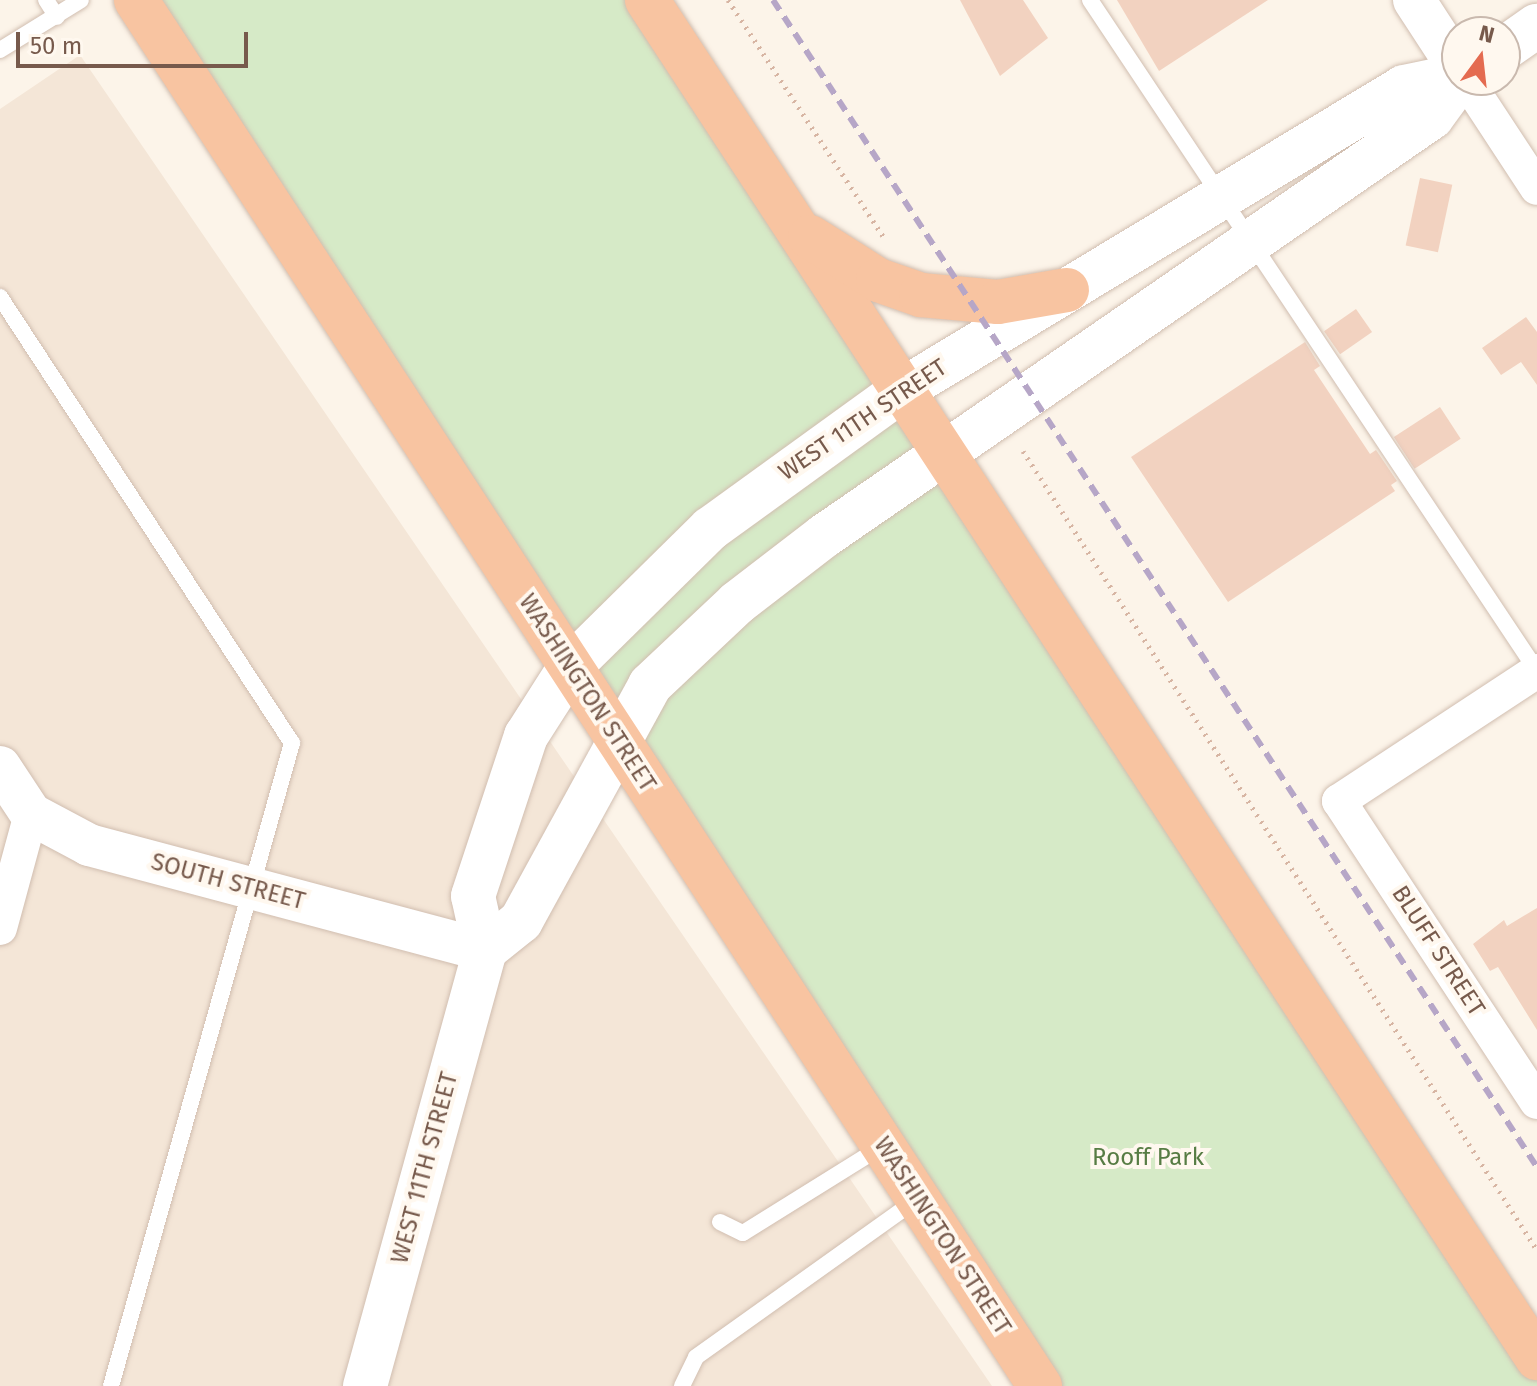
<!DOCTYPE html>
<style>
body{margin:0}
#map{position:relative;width:1537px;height:1386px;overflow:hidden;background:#fcf4e9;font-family:"Fira Sans",sans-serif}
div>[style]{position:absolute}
.residential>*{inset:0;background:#f4e6d7}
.green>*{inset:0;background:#d6eac7}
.building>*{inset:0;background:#f2d2c0;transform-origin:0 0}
.path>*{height:5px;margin-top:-2.5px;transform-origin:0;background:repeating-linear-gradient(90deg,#d7b5a3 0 2px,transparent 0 8px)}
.roads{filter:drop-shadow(0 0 2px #d1beb0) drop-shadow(0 0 2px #d1beb0)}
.service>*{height:16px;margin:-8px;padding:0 8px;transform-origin:8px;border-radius:8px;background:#fff}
.minor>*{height:34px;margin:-17px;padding:0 17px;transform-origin:17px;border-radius:17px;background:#fff}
.tertiary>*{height:42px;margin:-21px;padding:0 21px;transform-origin:21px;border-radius:21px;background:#fff}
.secondary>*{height:44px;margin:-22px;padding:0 22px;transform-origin:22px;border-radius:22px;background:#fff}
.trunk>*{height:44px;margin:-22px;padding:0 22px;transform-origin:22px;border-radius:22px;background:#f8c4a1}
.rail>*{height:6px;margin-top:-3px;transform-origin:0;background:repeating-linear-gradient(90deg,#b6a6c7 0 12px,transparent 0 20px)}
span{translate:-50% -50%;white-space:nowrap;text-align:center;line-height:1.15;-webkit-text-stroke:8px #fff8ef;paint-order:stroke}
.street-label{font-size:24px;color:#775a4c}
.park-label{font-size:24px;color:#577c44}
.north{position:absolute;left:1441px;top:16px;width:80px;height:80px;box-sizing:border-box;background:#fff8ef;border:2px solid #c9b9ae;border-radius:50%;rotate:15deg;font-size:22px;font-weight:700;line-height:32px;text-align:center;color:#775a4c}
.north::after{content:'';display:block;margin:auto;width:28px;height:36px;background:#e46b50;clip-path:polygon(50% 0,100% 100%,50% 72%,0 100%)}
.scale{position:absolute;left:16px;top:32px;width:232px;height:36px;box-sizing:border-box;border:4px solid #775a4c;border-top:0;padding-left:10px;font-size:24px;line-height:28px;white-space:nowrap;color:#775a4c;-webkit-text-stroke:6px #fff8ef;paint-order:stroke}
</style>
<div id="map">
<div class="residential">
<i style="clip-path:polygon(80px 55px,547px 737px,992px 1386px,0 1386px,0 109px)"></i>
</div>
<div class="green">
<i style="clip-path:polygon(136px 0,647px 0,1537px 1358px,1537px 1386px,1040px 1386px)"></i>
</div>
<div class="building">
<i style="clip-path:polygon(960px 0,1023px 0,1048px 38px,1000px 76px)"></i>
<i style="clip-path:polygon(1117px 0,1268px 0,1159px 71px)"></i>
<i style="left:1420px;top:178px;width:33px;height:69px;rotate:12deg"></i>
<i style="left:1356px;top:309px;width:28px;height:39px;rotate:55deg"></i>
<i style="clip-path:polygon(1526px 317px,1537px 332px,1537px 385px,1521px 362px,1501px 375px,1482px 348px)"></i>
<i style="clip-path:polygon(1305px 342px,1320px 366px,1314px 370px,1370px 454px,1376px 450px,1397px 481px,1391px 485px,1395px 491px,1228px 602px,1131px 457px)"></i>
<i style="left:1440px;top:407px;width:38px;height:55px;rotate:57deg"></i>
<i style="clip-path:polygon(1537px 908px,1537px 1030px,1498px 967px,1490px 971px,1473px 944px,1504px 920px,1507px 926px)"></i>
</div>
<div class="path">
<i style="left:728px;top:0;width:286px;rotate:56.7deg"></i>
<i style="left:1023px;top:451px;width:950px;rotate:57.25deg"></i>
</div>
<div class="roads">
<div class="service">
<i style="left:46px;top:0;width:20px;rotate:57deg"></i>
<i style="left:1090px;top:0;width:806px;rotate:56.33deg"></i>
<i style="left:0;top:50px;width:95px;rotate:-31.7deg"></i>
<i style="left:0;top:297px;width:533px;rotate:56.79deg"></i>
<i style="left:292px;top:743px;width:668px;rotate:105.72deg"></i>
<i style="left:720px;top:1222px;width:25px;rotate:26deg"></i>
<i style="left:743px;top:1233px;width:165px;rotate:-31.9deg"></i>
<i style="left:682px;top:1386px;width:32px;rotate:-64deg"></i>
<i style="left:696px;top:1357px;width:270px;rotate:-35.5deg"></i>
</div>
<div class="minor">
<i style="left:1466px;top:80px;width:129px;rotate:56.7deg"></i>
<i style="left:1537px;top:671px;width:237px;rotate:146.7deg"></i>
<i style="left:1339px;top:801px;width:360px;rotate:56.7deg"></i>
<i style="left:0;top:928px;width:118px;rotate:-74.8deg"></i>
</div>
<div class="tertiary">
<i style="left:1414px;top:0;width:79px;rotate:56.9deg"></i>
<i style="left:0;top:767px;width:56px;rotate:56.6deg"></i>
<i style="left:31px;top:814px;width:66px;rotate:28.1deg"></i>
<i style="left:89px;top:845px;width:410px;rotate:14.9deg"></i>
</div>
<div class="secondary">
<i style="left:1505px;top:48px;width:39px;rotate:-35deg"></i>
<i style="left:485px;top:950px;width:46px;rotate:-38.9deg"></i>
<i style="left:521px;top:921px;width:269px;rotate:-61.3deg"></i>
<i style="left:650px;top:685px;width:120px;rotate:-43.3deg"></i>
<i style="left:737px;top:603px;width:110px;rotate:-37.6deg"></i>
<i style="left:824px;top:536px;width:738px;rotate:-34.57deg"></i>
<i style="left:1432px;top:117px;width:46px;rotate:-53.9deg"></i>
<i style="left:365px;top:1386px;width:452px;rotate:-74.6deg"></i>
<i style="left:485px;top:950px;width:55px;rotate:-102.5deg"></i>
<i style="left:473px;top:896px;width:169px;rotate:-71.7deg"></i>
<i style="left:526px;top:736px;width:82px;rotate:-57.5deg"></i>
<i style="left:570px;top:667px;width:197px;rotate:-44.6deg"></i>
<i style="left:710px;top:529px;width:237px;rotate:-35.9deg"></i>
<i style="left:902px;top:390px;width:586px;rotate:-31.11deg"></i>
<i style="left:1404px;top:87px;width:54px;rotate:-11.7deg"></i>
</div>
<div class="trunk">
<i style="left:136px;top:0;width:1655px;rotate:56.89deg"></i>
<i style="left:647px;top:0;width:1624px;rotate:56.76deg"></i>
<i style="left:810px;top:237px;width:80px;rotate:32.3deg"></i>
<i style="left:878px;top:280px;width:46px;rotate:19.2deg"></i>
<i style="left:921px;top:295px;width:77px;rotate:5.2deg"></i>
<i style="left:998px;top:302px;width:70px;rotate:-9.9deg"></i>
</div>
</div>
<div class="rail">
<i style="left:773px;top:0;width:1395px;rotate:56.79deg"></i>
</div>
<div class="street-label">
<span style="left:863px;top:420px;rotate:-34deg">WEST 11TH STREET</span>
<span style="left:587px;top:693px;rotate:57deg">WASHINGTON STREET</span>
<span style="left:228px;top:882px;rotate:15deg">SOUTH STREET</span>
<span style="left:1438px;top:951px;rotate:57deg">BLUFF STREET</span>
<span style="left:425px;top:1168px;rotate:-75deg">WEST 11TH STREET</span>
<span style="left:942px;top:1236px;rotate:57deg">WASHINGTON STREET</span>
</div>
<div class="park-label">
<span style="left:1148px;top:1158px">Rooff Park</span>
</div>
<div class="north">N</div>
<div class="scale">50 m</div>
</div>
